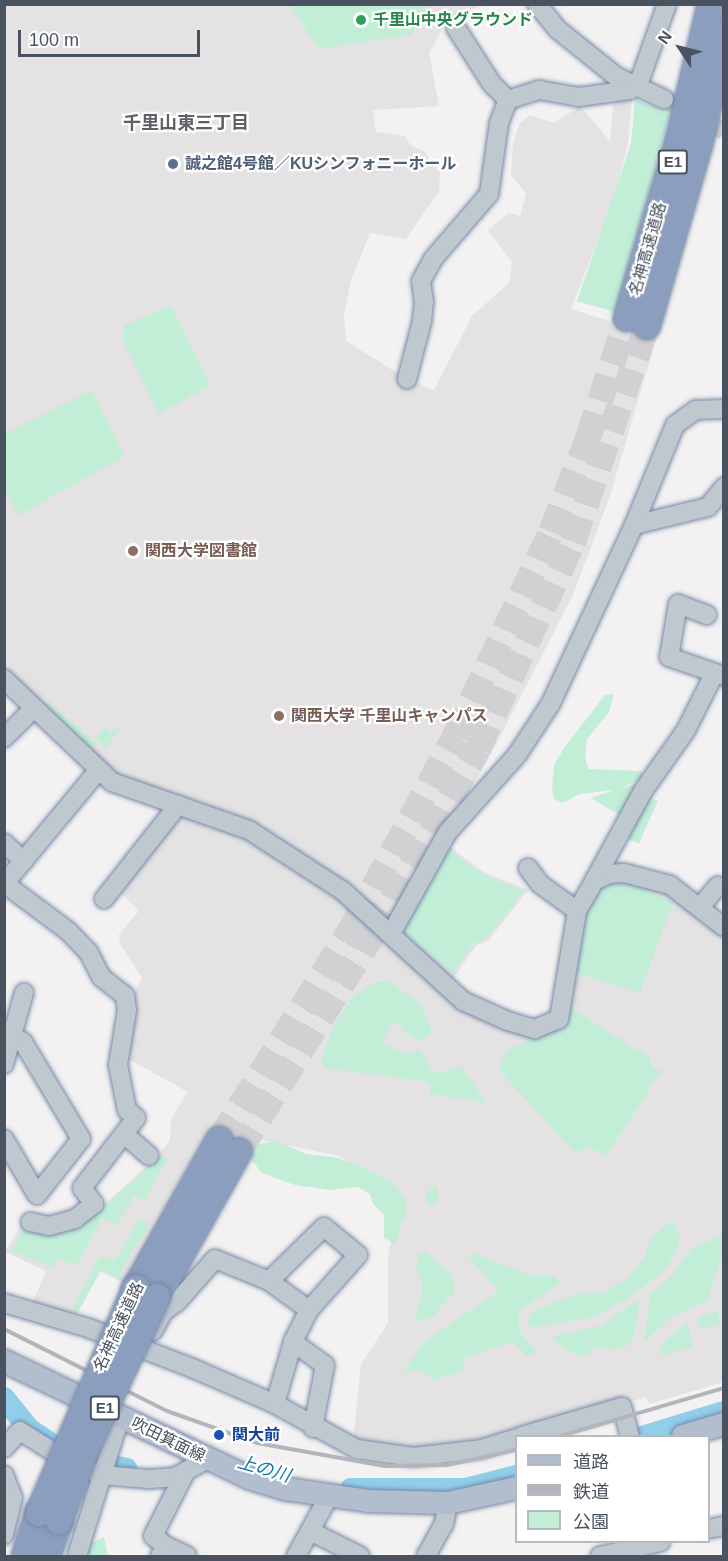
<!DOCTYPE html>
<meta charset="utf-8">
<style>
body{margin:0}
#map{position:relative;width:728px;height:1561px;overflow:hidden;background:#f3f1f1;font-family:Arial,"Noto Sans JP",sans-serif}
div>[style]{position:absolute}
.education>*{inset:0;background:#e4e2e3}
.green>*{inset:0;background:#c2eed8;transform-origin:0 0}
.river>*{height:22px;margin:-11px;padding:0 11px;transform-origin:11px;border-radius:11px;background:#90ceea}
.minor-tunnel>*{height:18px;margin-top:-9px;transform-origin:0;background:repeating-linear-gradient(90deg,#d1d1d4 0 18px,transparent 0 27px)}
.highway-tunnel>*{height:26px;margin-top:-13px;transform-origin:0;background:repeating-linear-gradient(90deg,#d1d1d4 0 26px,transparent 0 39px)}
.roads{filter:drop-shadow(0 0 2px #7689a9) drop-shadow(0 0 2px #7689a9)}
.minor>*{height:18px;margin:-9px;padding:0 9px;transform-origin:9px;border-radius:9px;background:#bfc7cf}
.major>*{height:22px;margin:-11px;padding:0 11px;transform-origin:11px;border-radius:11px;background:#b2bdce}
.highway>*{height:26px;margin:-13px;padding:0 13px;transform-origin:13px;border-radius:13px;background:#8b9ebd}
.rail>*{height:4px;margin:-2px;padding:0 2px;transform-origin:2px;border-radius:2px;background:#b3b5bb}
.bridges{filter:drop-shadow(0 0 2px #7689a9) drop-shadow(0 0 2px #7689a9)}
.highway-bridge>*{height:26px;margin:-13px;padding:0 13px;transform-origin:13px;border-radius:13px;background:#8b9ebd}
.dots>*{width:16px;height:16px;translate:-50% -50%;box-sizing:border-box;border:3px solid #fff;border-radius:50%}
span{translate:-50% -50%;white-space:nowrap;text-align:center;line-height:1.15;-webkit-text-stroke:4.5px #fff;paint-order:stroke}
.shield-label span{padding:2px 4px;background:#fff;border:2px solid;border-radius:4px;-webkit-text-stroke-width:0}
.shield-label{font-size:15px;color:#49525e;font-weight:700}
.leisure-label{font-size:16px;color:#27864d;font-weight:700}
.left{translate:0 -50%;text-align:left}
.service-label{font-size:16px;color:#4e5e75;font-weight:700}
.street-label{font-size:16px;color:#49525e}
.education-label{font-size:16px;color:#785e54;font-weight:700}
.transit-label{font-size:16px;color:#164399;font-weight:700}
.neighbourhood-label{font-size:18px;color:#5d6066;font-weight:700}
.water-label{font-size:18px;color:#1179a9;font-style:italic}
.frame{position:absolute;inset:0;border:6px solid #49525e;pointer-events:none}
.legend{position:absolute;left:515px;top:1435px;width:195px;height:108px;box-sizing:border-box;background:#fff;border:2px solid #b6babf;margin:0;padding:8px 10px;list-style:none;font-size:18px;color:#49525e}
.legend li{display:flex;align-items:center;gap:12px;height:30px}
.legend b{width:30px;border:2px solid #b6babf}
.north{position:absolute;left:650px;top:18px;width:60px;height:60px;-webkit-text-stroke:4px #fff;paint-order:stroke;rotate:305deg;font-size:16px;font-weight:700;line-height:24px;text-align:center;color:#49525e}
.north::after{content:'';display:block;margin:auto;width:21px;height:27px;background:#49525e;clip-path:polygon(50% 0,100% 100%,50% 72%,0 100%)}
.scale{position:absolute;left:18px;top:30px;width:182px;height:27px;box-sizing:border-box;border:3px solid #49525e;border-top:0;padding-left:8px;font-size:18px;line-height:21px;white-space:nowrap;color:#49525e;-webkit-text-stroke:4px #fff;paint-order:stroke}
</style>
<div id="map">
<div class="education">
<i style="clip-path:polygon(5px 5px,483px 5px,448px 19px,429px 53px,439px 106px,373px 110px,376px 132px,405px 136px,411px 146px,424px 151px,440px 173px,439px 191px,406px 239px,370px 233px,351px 280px,344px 316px,346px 341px,407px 379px,434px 390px,472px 316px,509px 283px,512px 262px,488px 230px,509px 213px,520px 216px,526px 193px,511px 176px,513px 145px,519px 124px,530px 115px,554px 123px,580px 106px,610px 141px,614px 97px,632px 97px,628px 144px,612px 204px,571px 309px,657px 336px,609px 499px,573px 595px,488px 760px,439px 839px,484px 872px,528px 890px,489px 940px,476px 946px,445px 990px,532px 1035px,562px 1024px,585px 902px,606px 881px,622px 879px,664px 890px,723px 936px,723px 1382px,649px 1404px,646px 1397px,479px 1445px,433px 1452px,353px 1443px,361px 1364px,388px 1323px,388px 1258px,395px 1217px,363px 1171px,339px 1156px,211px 1130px,126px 1284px,100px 1272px,74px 1320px,31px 1306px,46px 1271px,5px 1252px,21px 1225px,52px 1233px,79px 1227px,158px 1156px,170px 1140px,171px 1119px,188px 1092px,125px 1057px,134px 995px,142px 978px,120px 944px,119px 934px,139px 911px,118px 890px,186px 802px,125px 783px,5px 674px)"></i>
</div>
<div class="green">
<i style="clip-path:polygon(290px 5px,431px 5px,411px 35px,319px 49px)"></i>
<i style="clip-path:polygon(635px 100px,670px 112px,615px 312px,577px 301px,631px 144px)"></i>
<i style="clip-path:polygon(171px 305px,210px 385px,159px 414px,123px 340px,124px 326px)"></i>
<i style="clip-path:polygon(92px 390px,125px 456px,19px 515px,5px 489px,5px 434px)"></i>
<i style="clip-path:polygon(614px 694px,609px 712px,587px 739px,585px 756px,588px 769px,641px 771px,645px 777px,620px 788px,641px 783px,621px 816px,591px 798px,614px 790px,580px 794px,562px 803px,554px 799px,552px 788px,554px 765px,564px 748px,605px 695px)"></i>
<i style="clip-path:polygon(42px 701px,49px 703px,97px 744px,91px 752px)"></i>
<i style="clip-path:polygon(124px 723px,106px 748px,95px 738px,104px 727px,110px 732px)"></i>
<i style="left:647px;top:796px;width:12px;height:47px;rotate:24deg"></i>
<i style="clip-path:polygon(449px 849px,483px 874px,524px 891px,487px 937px,474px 943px,453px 973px,402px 931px)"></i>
<i style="clip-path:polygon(622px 881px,673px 902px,640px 993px,576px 973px,582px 913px,593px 894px,607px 884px)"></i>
<i style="clip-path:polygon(388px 981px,421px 1003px,432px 1031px,421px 1042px,404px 1032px,399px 1023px,391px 1025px,382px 1042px,405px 1054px,420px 1049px,434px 1074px,461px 1066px,486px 1102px,430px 1094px,428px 1082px,326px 1068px,321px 1061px,333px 1027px,352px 998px,373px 983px)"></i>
<i style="clip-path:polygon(570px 1007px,650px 1058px,651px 1066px,661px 1071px,607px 1155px,589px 1148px,574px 1152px,499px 1070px,507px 1050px,565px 1027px)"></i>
<i style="clip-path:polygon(277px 1141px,306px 1154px,334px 1157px,360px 1166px,394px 1183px,406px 1200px,407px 1216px,402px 1221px,395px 1244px,384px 1238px,384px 1215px,373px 1204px,370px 1194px,358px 1187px,330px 1190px,295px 1185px,262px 1173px,248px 1156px,253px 1145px)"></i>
<i style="clip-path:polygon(162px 1155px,167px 1161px,144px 1201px,134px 1196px,117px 1226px,102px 1218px,77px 1266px,58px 1258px,52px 1267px,11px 1251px,23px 1228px,52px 1236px,79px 1228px)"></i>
<i style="clip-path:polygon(436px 1184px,439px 1198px,429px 1207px,426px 1194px)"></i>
<i style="clip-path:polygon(139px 1218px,150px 1224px,123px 1267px,121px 1279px,101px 1270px,77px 1313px,72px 1308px,100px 1256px,116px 1260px)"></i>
<i style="clip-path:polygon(671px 1222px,675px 1223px,680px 1237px,675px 1254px,663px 1272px,630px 1297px,595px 1317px,535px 1327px,528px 1325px,529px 1315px,535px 1310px,578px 1294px,603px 1292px,627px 1279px,645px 1256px,650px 1239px)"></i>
<i style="clip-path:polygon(723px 1234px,723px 1250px,708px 1300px,672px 1317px,644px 1342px,650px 1293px,666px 1282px,691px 1249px)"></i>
<i style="clip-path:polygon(419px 1252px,427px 1253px,453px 1276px,454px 1293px,431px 1318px,415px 1322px,423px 1289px,416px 1265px)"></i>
<i style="clip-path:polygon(473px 1253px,532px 1276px,554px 1276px,561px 1283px,519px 1311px,519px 1331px,536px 1351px,527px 1356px,512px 1342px,464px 1358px,463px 1372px,432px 1380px,424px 1372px,404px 1371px,423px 1343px,499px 1291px,468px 1256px)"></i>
<i style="clip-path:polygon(635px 1301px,639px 1304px,634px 1337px,627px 1346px,611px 1350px,597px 1347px,581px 1358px,552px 1339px,556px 1335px,601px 1326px)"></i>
<i style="left:717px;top:1311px;width:13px;height:21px;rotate:72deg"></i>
<i style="clip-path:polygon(687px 1322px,693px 1347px,661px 1355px,659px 1347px)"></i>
<i style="clip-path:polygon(104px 1537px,108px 1556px,86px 1556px,92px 1542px)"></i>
</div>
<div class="river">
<i style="left:4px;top:1398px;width:40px;rotate:51deg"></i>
<i style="left:29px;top:1429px;width:29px;rotate:34deg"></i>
<i style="left:53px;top:1445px;width:42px;rotate:24.1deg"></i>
<i style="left:91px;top:1462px;width:36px;rotate:11deg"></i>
<i style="left:645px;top:1436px;width:83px;rotate:-16.9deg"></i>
<i style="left:351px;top:1489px;width:115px"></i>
<i style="left:466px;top:1489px;width:52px;rotate:-14.6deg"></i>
</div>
<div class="minor-tunnel">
<i style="left:664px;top:99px;width:68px;rotate:28.1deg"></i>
</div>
<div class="highway-tunnel">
<i style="left:219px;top:1140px;width:257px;rotate:-58deg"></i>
<i style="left:355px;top:922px;width:211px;rotate:-61.7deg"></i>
<i style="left:455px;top:736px;width:225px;rotate:-64.8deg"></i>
<i style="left:551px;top:532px;width:101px;rotate:-68.5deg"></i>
<i style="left:588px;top:438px;width:126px;rotate:-72deg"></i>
<i style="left:239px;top:1151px;width:255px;rotate:-58.3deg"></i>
<i style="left:373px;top:934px;width:213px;rotate:-60.4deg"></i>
<i style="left:478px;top:749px;width:228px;rotate:-65.3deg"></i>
<i style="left:573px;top:542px;width:228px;rotate:-71.1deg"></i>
</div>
<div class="roads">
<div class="minor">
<i style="left:537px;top:4px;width:32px;rotate:51deg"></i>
<i style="left:557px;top:29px;width:77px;rotate:38.7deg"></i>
<i style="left:617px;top:77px;width:52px;rotate:25.1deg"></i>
<i style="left:456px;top:28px;width:67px;rotate:57.3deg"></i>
<i style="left:492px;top:84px;width:23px;rotate:45deg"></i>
<i style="left:407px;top:379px;width:60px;rotate:-75.5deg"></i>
<i style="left:422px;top:321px;width:19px;rotate:-84deg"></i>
<i style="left:424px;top:302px;width:21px;rotate:-98deg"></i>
<i style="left:421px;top:281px;width:25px;rotate:-61deg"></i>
<i style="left:433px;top:259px;width:86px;rotate:-49.3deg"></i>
<i style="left:489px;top:194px;width:72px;rotate:-82deg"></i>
<i style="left:499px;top:123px;width:25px;rotate:-69deg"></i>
<i style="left:508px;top:100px;width:33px;rotate:-18deg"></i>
<i style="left:539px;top:90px;width:41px;rotate:9.9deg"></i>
<i style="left:579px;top:97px;width:51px;rotate:-7.8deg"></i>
<i style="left:630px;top:90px;width:9px;rotate:-32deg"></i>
<i style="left:638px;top:85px;width:86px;rotate:-70.3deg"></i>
<i style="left:634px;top:525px;width:76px;rotate:-13.7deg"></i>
<i style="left:708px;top:507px;width:26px;rotate:-51deg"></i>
<i style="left:707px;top:615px;width:31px;rotate:-159deg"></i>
<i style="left:678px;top:604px;width:54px;rotate:99.6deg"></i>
<i style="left:669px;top:657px;width:58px;rotate:19.1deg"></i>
<i style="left:4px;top:679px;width:149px;rotate:43.6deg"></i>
<i style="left:112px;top:782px;width:145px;rotate:19.3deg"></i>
<i style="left:249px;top:830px;width:112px;rotate:33deg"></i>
<i style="left:343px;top:891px;width:163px;rotate:42.5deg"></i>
<i style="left:463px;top:1001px;width:49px;rotate:24deg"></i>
<i style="left:508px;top:1021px;width:28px;rotate:17deg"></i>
<i style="left:535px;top:1029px;width:26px;rotate:-23deg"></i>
<i style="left:559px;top:1019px;width:109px;rotate:-80.5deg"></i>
<i style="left:577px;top:911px;width:34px;rotate:-60deg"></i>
<i style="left:594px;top:881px;width:17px;rotate:-25deg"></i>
<i style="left:609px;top:874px;width:15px;rotate:-4deg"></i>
<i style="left:624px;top:873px;width:48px;rotate:14.6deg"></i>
<i style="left:670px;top:885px;width:68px;rotate:37.9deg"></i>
<i style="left:4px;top:738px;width:42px;rotate:-45deg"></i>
<i style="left:4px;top:843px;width:27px;rotate:42deg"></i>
<i style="left:528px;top:868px;width:20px;rotate:53deg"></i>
<i style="left:540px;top:884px;width:46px;rotate:36.1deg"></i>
<i style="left:594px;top:881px;width:102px;rotate:-61.4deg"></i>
<i style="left:643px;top:791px;width:75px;rotate:-54.8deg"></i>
<i style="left:686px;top:730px;width:63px;rotate:-63.4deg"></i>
<i style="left:4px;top:884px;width:146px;rotate:-50.3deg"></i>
<i style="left:5px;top:884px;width:79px;rotate:36.7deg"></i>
<i style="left:68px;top:931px;width:30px;rotate:46deg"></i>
<i style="left:89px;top:953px;width:27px;rotate:63deg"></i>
<i style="left:101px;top:977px;width:31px;rotate:38deg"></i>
<i style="left:125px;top:996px;width:14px;rotate:82deg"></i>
<i style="left:127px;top:1010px;width:56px;rotate:99.3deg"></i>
<i style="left:118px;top:1065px;width:46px;rotate:78.7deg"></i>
<i style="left:127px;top:1110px;width:12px;rotate:42deg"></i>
<i style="left:136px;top:1118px;width:88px;rotate:127.6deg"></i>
<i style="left:82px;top:1188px;width:20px;rotate:53deg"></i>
<i style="left:94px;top:1204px;width:24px;rotate:142deg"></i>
<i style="left:75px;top:1219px;width:27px;rotate:165deg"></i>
<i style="left:49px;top:1226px;width:19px;rotate:-168deg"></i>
<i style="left:104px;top:899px;width:120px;rotate:-51.8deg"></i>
<i style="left:701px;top:906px;width:26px;rotate:-50deg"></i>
<i style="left:392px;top:932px;width:113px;rotate:-60.9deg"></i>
<i style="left:447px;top:833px;width:105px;rotate:-48.1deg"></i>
<i style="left:517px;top:755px;width:62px;rotate:-56.8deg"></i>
<i style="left:551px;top:703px;width:196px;rotate:-65deg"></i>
<i style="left:634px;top:525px;width:108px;rotate:-67.7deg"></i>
<i style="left:675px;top:425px;width:26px;rotate:-36deg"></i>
<i style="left:696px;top:410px;width:28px;rotate:-2deg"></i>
<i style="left:4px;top:1031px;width:22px;rotate:30deg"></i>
<i style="left:23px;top:1042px;width:113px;rotate:59.1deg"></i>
<i style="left:81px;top:1139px;width:71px;rotate:128.2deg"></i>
<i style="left:37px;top:1195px;width:65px;rotate:-120.5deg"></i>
<i style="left:4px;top:1064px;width:74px;rotate:-74.3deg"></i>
<i style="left:124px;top:1134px;width:33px;rotate:41deg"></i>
<i style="left:269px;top:1281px;width:49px;rotate:35.9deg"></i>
<i style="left:4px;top:1303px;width:91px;rotate:16.6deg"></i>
<i style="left:91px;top:1329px;width:108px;rotate:21.1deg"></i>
<i style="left:192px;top:1368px;width:90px;rotate:23.4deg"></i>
<i style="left:275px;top:1404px;width:94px;rotate:28.8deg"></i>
<i style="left:357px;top:1449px;width:57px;rotate:8.1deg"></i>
<i style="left:413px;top:1457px;width:68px;rotate:-6.7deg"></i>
<i style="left:481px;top:1449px;width:37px;rotate:-17deg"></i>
<i style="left:153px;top:1331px;width:21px;rotate:-62deg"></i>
<i style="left:163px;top:1312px;width:17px;rotate:-36deg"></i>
<i style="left:177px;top:1302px;width:57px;rotate:-48.5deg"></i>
<i style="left:215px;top:1259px;width:58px;rotate:22.2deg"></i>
<i style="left:269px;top:1281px;width:77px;rotate:-44.5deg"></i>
<i style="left:324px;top:1227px;width:44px;rotate:39.5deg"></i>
<i style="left:358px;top:1255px;width:74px;rotate:131.7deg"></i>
<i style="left:309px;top:1310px;width:36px;rotate:117deg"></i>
<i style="left:293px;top:1342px;width:39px;rotate:36deg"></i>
<i style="left:325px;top:1365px;width:64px;rotate:100.8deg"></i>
<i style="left:275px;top:1404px;width:65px;rotate:-73.8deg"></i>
<i style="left:522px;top:1436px;width:104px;rotate:-16.2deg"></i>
<i style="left:622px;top:1407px;width:30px;rotate:75deg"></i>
<i style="left:4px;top:1448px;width:23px;rotate:-47deg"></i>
<i style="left:20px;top:1431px;width:60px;rotate:32.1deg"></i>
<i style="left:71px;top:1463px;width:33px;rotate:21deg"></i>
<i style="left:102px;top:1475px;width:47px;rotate:4.9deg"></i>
<i style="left:149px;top:1479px;width:26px;rotate:-4deg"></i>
<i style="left:175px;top:1477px;width:37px;rotate:-29deg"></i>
<i style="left:4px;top:1475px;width:25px;rotate:69deg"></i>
<i style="left:13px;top:1498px;width:38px;rotate:104deg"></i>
<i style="left:708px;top:1529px;width:16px;rotate:-11deg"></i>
<i style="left:310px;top:1531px;width:56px;rotate:26.6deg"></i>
<i style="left:166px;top:1546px;width:23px;rotate:25deg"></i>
<i style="left:77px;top:1556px;width:145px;rotate:-72.8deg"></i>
<i style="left:160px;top:1556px;width:12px;rotate:-59deg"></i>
<i style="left:166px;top:1546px;width:16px;rotate:-142deg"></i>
<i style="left:153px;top:1536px;width:71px;rotate:-63.1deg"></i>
<i style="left:296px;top:1556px;width:66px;rotate:-61.1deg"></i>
<i style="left:426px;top:1556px;width:37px;rotate:-61deg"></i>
<i style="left:444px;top:1524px;width:21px;rotate:-79deg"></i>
<i style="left:600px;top:1556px;width:62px;rotate:-13.1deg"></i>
</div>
<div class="major">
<i style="left:4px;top:1361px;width:272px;rotate:25.5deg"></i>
<i style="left:249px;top:1478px;width:39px;rotate:17deg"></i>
<i style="left:286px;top:1489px;width:83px;rotate:8.3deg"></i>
<i style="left:368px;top:1501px;width:80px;rotate:1.4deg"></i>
<i style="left:448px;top:1503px;width:70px;rotate:-12.4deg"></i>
<i style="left:683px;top:1436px;width:43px;rotate:-16.3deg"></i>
</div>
<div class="highway">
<i style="left:627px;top:318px;width:186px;rotate:-73.8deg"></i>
<i style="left:679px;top:139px;width:139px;rotate:-76.7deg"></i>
<i style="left:647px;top:326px;width:188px;rotate:-74deg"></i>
<i style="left:699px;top:145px;width:113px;rotate:-77.2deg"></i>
<i style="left:136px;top:1288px;width:170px;rotate:-60.7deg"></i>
<i style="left:157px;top:1297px;width:167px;rotate:-60.7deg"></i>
<i style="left:25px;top:1556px;width:45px;rotate:-72deg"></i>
<i style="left:47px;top:1556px;width:37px;rotate:-71deg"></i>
</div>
</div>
<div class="rail">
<i style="left:4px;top:1329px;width:182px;rotate:26.7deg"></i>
<i style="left:167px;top:1411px;width:96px;rotate:19.6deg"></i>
<i style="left:257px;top:1443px;width:130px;rotate:10.2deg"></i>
<i style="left:385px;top:1466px;width:62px;rotate:-0.9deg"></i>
<i style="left:447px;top:1465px;width:71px;rotate:-12.3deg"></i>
<i style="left:560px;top:1436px;width:171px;rotate:-16.3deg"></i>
</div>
<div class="bridges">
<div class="highway-bridge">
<i style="left:39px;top:1513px;width:245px;rotate:-66.7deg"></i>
<i style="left:59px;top:1521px;width:77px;rotate:-69.4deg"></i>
<i style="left:86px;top:1449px;width:168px;rotate:-65deg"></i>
</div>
</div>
<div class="dots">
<i style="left:361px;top:20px;background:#2e9e5b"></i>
<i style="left:173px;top:164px;background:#5c6f8a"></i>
<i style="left:133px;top:551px;background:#8d6e63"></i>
<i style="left:279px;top:716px;background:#8d6e63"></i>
<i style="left:219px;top:1435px;background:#1a4fb4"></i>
</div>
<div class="shield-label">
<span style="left:673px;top:162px">E1</span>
<span style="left:105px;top:1408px">E1</span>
</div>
<div class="leisure-label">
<span class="left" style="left:373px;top:20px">千里山中央グラウンド</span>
</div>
<div class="service-label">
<span class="left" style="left:185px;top:164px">誠之館4号館／KUシンフォニーホール</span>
</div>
<div class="street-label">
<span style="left:648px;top:249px;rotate:-74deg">名神高速道路</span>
<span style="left:119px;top:1327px;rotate:-65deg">名神高速道路</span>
<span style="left:168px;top:1440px;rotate:26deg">吹田箕面線</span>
</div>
<div class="education-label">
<span class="left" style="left:145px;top:551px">関西大学図書館</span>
<span class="left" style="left:291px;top:716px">関西大学 千里山キャンパス</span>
</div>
<div class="transit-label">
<span class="left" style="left:232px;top:1435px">関大前</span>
</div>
<div class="neighbourhood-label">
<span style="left:186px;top:123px">千里山東三丁目</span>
</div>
<div class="water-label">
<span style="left:264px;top:1469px;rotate:16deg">上の川</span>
</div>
<div class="frame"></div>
<ul class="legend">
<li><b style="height:8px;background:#b2bdce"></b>道路</li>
<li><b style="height:8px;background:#b3b5bb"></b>鉄道</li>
<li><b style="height:16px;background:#c2eed8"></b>公園</li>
</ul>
<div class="north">N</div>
<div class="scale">100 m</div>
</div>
